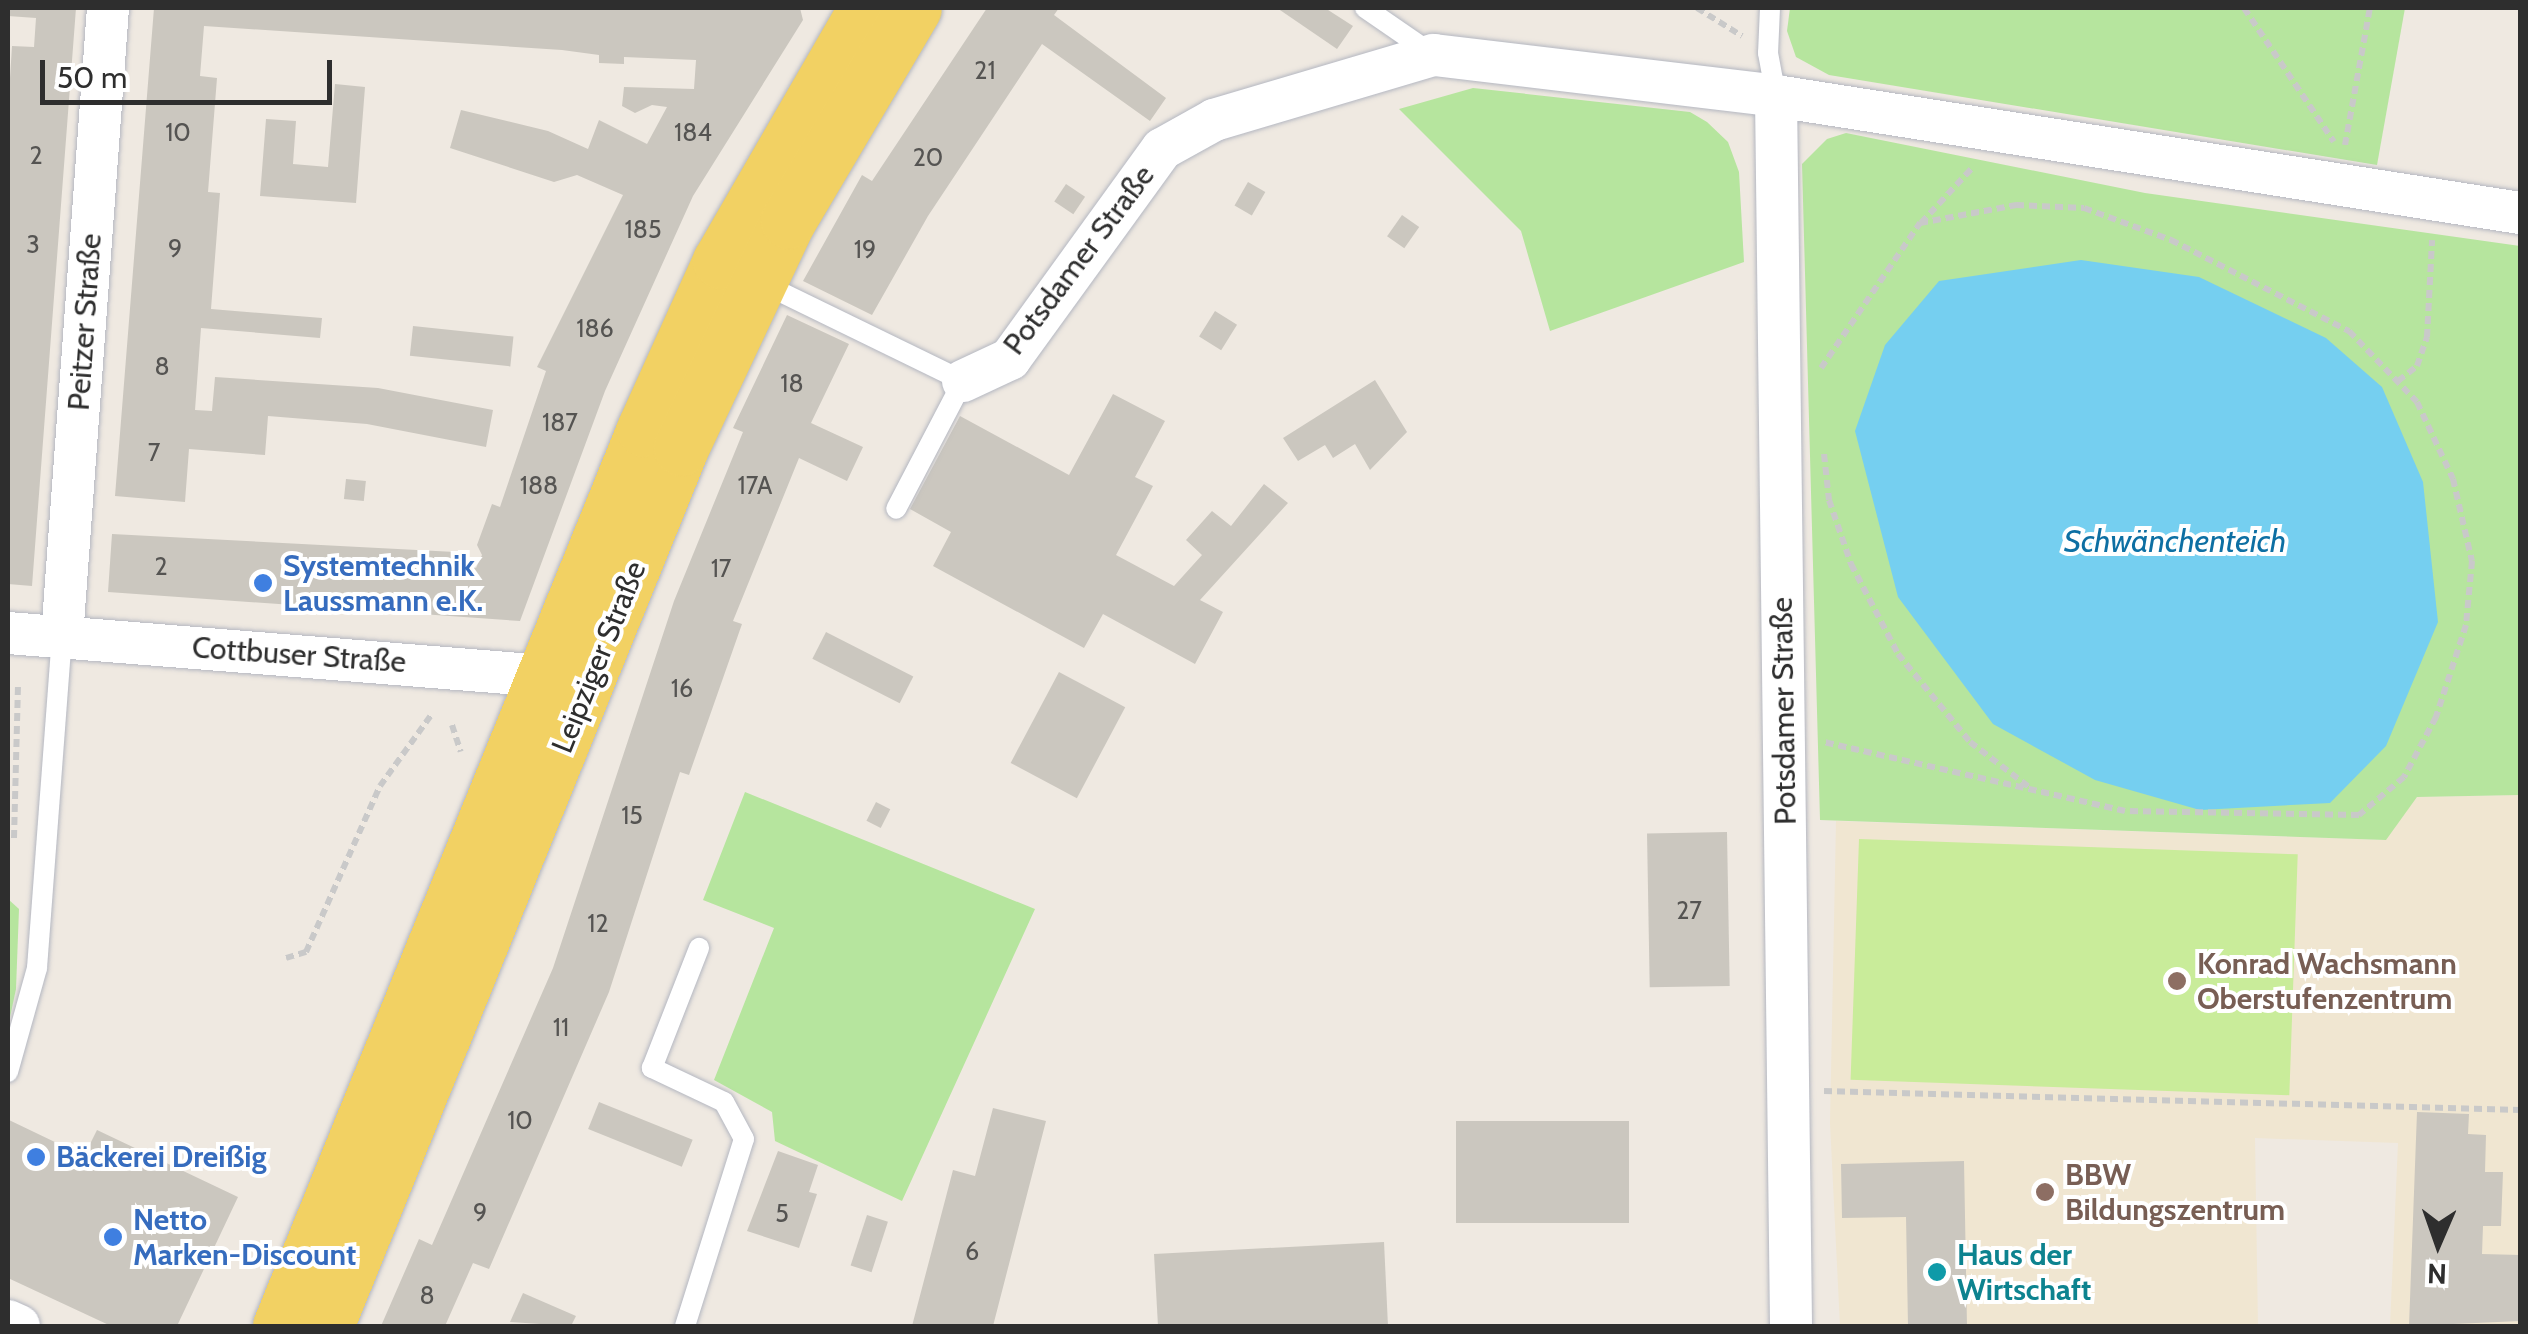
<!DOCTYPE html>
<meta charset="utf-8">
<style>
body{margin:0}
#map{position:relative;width:2528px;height:1334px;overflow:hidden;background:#efe9e1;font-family:Cabin,sans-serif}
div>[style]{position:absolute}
.education>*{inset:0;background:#f0e6d1}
.green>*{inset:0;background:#b6e59e}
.pitch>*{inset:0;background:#c9ec9a;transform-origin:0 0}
.water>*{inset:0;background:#75cff0}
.building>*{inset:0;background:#cbc7bf;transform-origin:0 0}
.path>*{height:6px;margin-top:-3px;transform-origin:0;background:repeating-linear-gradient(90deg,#c9c9c9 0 8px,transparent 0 13px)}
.roads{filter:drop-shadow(0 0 2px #b4b7c1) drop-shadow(0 0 2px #b4b7c1)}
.service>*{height:20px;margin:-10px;padding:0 10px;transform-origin:10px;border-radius:10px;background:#fff}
.minor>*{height:42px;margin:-21px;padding:0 21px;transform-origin:21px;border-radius:21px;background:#fff}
.primary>*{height:55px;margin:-27.5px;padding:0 27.5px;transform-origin:27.5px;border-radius:27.5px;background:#f2d163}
.dots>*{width:28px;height:28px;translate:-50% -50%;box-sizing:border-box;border:5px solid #fff;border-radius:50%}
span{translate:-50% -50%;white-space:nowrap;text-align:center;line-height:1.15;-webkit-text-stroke:8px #fff;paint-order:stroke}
.number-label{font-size:25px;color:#555452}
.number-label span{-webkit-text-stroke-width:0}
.street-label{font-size:30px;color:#2e2e2e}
.shop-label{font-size:30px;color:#366cbe;font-weight:700}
.left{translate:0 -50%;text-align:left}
.education-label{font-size:30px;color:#785e54;font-weight:700}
.culture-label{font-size:30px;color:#0d838f;font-weight:700}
.water-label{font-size:32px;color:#0d6fa3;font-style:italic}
.frame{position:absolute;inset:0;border:10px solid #2e2e2e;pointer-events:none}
.north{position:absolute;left:2388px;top:1194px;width:100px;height:100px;-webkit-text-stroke:8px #fff;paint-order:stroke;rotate:182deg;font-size:28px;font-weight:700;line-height:40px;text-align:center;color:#2e2e2e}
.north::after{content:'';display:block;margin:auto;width:35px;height:45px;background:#2e2e2e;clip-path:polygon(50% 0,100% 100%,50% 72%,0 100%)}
.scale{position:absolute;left:40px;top:60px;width:292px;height:45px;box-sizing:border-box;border:5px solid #2e2e2e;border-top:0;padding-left:12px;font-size:30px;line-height:35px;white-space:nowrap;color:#2e2e2e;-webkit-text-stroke:8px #fff;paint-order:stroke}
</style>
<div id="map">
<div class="education">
<i style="clip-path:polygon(2520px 795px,2520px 1326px,2390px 1326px,2398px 1143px,2255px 1138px,2258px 1326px,1840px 1326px,1830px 1123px,1836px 821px,2385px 840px,2417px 797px)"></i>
</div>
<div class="green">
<i style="clip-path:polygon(1790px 8px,2405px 8px,2377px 165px,1829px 75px,1796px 57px,1787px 31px)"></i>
<i style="clip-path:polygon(1473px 88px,1690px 112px,1707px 122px,1728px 142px,1739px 172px,1744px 262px,1550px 331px,1521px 231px,1399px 109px)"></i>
<i style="clip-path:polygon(1846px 133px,2145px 193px,2520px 246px,2520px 795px,2417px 797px,2386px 840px,1820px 820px,1802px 164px,1827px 139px)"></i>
<i style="clip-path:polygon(745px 792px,1035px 909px,902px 1201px,775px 1141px,772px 1112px,714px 1080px,774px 928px,703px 900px)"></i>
<i style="clip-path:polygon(8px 899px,19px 909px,16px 989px,8px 1027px)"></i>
</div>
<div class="pitch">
<i style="left:1859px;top:839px;width:439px;height:241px;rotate:2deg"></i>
</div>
<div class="water">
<i style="clip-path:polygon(2081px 260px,2199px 277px,2326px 338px,2382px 387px,2423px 482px,2438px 622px,2386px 746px,2330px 803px,2200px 810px,2095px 780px,1993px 724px,1898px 597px,1855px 431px,1885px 345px,1939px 281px)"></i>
</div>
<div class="building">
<i style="clip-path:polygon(8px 8px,76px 8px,32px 586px,8px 584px,8px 110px,12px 46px,34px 47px,36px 18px,8px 16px)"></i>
<i style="clip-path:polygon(154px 8px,800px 8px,803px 20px,693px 196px,605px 391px,520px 621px,108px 592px,112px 534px,455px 552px,454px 558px,476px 568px,482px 555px,477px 545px,492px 504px,500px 507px,546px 371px,537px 367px,623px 195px,577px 175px,554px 182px,450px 148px,461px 110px,548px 131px,588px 149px,599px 120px,647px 144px,667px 107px,652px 105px,635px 113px,622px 106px,624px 87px,694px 89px,696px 60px,624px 57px,624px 64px,599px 63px,599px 55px,562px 50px,204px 26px,200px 76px,217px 78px,208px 192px,220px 193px,211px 309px,322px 318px,320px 338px,201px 328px,195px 410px,212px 411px,215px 377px,378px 388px,493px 410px,486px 447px,367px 424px,268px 416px,265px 455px,189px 449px,185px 502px,115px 496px)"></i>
<i style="clip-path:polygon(987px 8px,1059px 8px,1054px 15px,1166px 98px,1150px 121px,1042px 44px,928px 216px,872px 315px,803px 281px,862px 175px,872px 181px)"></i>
<i style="clip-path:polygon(1277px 8px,1325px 8px,1353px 26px,1337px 49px)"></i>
<i style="clip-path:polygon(335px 84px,365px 87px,356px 203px,260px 196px,266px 119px,296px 121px,293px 164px,328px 167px)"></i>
<i style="left:1248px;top:182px;width:20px;height:27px;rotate:30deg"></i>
<i style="left:1066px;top:184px;width:23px;height:21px;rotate:34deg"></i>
<i style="left:1402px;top:215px;width:21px;height:26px;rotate:35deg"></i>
<i style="left:1215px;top:311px;width:26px;height:30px;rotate:32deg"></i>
<i style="clip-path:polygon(787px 315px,849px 344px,811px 423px,863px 447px,847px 481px,799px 458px,733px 621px,742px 624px,689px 775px,680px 772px,609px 992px,489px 1269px,473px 1263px,445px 1326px,381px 1326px,419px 1239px,432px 1245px,553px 968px,674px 601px,743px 432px,733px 428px)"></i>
<i style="left:413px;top:326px;width:101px;height:30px;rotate:6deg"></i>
<i style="clip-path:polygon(1375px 380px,1407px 432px,1370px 470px,1355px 444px,1333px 458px,1325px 445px,1298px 461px,1283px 438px)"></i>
<i style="clip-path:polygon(1113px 394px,1165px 421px,1135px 477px,1153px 486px,1116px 555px,1174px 586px,1202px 555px,1186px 540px,1212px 511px,1231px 526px,1264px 484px,1288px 503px,1200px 600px,1223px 612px,1195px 664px,1103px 614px,1084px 648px,933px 566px,951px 532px,910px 509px,960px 416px,1069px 475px)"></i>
<i style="left:346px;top:479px;width:20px;height:20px;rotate:6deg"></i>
<i style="left:826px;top:632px;width:98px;height:30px;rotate:27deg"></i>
<i style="left:1059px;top:672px;width:75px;height:103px;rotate:28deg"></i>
<i style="left:876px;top:802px;width:16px;height:21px;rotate:27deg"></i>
<i style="left:1727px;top:832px;width:154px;height:80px;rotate:89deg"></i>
<i style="left:599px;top:1102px;width:101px;height:29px;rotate:22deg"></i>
<i style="clip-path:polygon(993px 1108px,1046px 1121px,993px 1326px,912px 1326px,953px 1170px,975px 1176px)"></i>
<i style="clip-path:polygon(2417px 1112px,2469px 1114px,2468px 1134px,2486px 1135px,2485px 1172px,2503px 1172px,2501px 1226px,2483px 1226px,2482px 1254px,2520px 1255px,2520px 1321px,2409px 1326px)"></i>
<i style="clip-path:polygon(9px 1120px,84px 1156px,97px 1130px,238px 1197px,177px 1326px,111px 1326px,8px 1278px)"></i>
<i style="left:1456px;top:1121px;width:173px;height:102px"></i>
<i style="clip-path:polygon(778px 1151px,818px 1165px,809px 1192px,817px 1194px,799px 1248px,747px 1231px)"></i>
<i style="clip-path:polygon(1964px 1161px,1967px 1326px,1908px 1326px,1906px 1217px,1842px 1218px,1841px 1164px)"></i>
<i style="left:867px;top:1215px;width:22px;height:53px;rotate:18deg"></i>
<i style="clip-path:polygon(1384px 1242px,1388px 1326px,1158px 1326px,1154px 1254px)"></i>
<i style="clip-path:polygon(523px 1293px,576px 1316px,571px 1326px,510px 1322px)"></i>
</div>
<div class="path">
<i style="left:1697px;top:8px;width:53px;rotate:31.9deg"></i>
<i style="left:2244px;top:8px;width:161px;rotate:56.1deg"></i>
<i style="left:2345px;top:145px;width:139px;rotate:-79.7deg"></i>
<i style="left:1921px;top:223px;width:78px;rotate:-47.1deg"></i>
<i style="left:1821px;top:368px;width:176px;rotate:-55.7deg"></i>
<i style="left:1920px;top:223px;width:98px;rotate:-10.6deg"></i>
<i style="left:2016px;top:205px;width:68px;rotate:2.5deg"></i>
<i style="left:2084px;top:208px;width:93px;rotate:20.2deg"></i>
<i style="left:2171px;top:240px;width:200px;rotate:27.1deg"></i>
<i style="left:2349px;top:331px;width:98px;rotate:46.2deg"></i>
<i style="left:2417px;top:402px;width:85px;rotate:64.9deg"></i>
<i style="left:2453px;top:479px;width:84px;rotate:77deg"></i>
<i style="left:2472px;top:561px;width:64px;rotate:95.4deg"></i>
<i style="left:2466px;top:625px;width:97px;rotate:108.1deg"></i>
<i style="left:2436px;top:717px;width:68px;rotate:118.1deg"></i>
<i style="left:2404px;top:777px;width:59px;rotate:139.8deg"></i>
<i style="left:2359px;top:815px;width:234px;rotate:-179deg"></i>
<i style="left:2125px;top:811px;width:309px;rotate:-167.1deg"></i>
<i style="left:2398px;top:381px;width:24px;rotate:-38deg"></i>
<i style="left:2417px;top:366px;width:31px;rotate:-71deg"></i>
<i style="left:2427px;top:337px;width:97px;rotate:-87deg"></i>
<i style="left:1824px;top:454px;width:46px;rotate:83.8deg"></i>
<i style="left:1829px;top:500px;width:68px;rotate:71deg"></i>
<i style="left:1851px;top:564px;width:102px;rotate:62.4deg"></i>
<i style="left:1898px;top:654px;width:114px;rotate:50.7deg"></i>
<i style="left:1970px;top:742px;width:74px;rotate:37.3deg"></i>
<i style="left:452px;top:725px;width:28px;rotate:72deg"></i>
<i style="left:14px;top:838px;width:153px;rotate:-88.5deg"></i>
<i style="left:286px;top:958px;width:21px;rotate:-17deg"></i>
<i style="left:306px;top:952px;width:182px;rotate:-66deg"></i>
<i style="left:380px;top:786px;width:89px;rotate:-54.2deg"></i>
<i style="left:1824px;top:1091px;width:696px;rotate:1.56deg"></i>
</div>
<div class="roads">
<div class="service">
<i style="left:1365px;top:8px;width:81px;rotate:34.5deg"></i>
<i style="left:1770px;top:8px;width:45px;rotate:92.5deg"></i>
<i style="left:1768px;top:53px;width:44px;rotate:79.5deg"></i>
<i style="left:762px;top:283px;width:224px;rotate:26deg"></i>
<i style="left:963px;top:381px;width:144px;rotate:117.6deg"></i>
<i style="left:8px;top:1072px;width:108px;rotate:-74.4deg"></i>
<i style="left:37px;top:968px;width:332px;rotate:-85.7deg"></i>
<i style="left:685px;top:1326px;width:196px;rotate:-72.5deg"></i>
<i style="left:744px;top:1139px;width:42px;rotate:-118.4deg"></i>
<i style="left:724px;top:1102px;width:80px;rotate:-154.7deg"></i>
<i style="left:652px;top:1068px;width:129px;rotate:-68.6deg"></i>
</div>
<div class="minor">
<i style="left:1776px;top:96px;width:1230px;rotate:89.3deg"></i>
<i style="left:963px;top:381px;width:52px;rotate:-25.1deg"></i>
<i style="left:1010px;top:359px;width:259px;rotate:-54.1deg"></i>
<i style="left:1162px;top:149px;width:60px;rotate:-29.1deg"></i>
<i style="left:1214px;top:120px;width:229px;rotate:-16.5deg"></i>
<i style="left:1434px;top:55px;width:344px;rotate:6.8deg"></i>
<i style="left:1776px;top:96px;width:753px;rotate:8.94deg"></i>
<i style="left:8px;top:633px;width:564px;rotate:4.58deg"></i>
<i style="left:62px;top:637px;width:631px;rotate:-85.82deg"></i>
<i style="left:8px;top:1321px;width:12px;rotate:24deg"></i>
</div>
<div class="primary">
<i style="left:280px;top:1326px;width:968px;rotate:-67.91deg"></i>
<i style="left:644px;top:429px;width:184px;rotate:-65.7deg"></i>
<i style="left:720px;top:261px;width:292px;rotate:-60deg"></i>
<i style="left:326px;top:1326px;width:947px;rotate:-67.99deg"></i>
<i style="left:681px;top:448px;width:251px;rotate:-64.8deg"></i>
<i style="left:788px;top:221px;width:247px;rotate:-59.4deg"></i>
</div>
</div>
<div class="dots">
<i style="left:263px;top:583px;background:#3f7fe0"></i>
<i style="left:2177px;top:981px;background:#8d6e63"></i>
<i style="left:36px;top:1157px;background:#3f7fe0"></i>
<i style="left:2045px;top:1192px;background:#8d6e63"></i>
<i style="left:113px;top:1237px;background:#3f7fe0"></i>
<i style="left:1937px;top:1272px;background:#0f9aa8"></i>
</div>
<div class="number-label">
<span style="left:985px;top:70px">21</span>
<span style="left:178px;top:132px">10</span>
<span style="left:693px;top:132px">184</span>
<span style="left:36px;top:155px">2</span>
<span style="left:928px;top:157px">20</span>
<span style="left:643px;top:229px">185</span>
<span style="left:33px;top:244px">3</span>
<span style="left:175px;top:248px">9</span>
<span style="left:865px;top:249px">19</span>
<span style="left:595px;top:328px">186</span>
<span style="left:162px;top:366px">8</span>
<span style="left:792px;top:383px">18</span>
<span style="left:560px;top:422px">187</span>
<span style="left:154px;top:452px">7</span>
<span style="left:539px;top:485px">188</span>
<span style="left:755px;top:485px">17A</span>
<span style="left:161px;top:566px">2</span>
<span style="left:721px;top:568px">17</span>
<span style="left:682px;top:688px">16</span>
<span style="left:632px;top:815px">15</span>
<span style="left:1689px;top:910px">27</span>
<span style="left:598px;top:923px">12</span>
<span style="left:561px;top:1027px">11</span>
<span style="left:520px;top:1120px">10</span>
<span style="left:480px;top:1212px">9</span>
<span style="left:782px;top:1213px">5</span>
<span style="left:972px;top:1251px">6</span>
<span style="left:427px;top:1295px">8</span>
</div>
<div class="street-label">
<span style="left:1079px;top:260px;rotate:-53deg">Potsdamer Straße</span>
<span style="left:85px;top:322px;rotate:-86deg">Peitzer Straße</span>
<span style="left:299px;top:655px;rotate:4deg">Cottbuser Straße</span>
<span style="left:599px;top:657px;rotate:-68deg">Leipziger Straße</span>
<span style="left:1784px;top:711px;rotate:-91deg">Potsdamer Straße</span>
</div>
<div class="shop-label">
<span class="left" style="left:283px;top:583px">Systemtechnik<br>Laussmann e.K.</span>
<span class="left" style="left:56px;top:1157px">Bäckerei Dreißig</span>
<span class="left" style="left:133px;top:1237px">Netto<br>Marken-Discount</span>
</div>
<div class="education-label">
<span class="left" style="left:2197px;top:981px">Konrad Wachsmann<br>Oberstufenzentrum</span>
<span class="left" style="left:2065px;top:1192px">BBW<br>Bildungszentrum</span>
</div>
<div class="culture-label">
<span class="left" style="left:1957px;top:1272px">Haus der<br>Wirtschaft</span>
</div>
<div class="water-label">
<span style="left:2175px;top:541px">Schwänchenteich</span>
</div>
<div class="frame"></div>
<div class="north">N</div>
<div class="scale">50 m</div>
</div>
